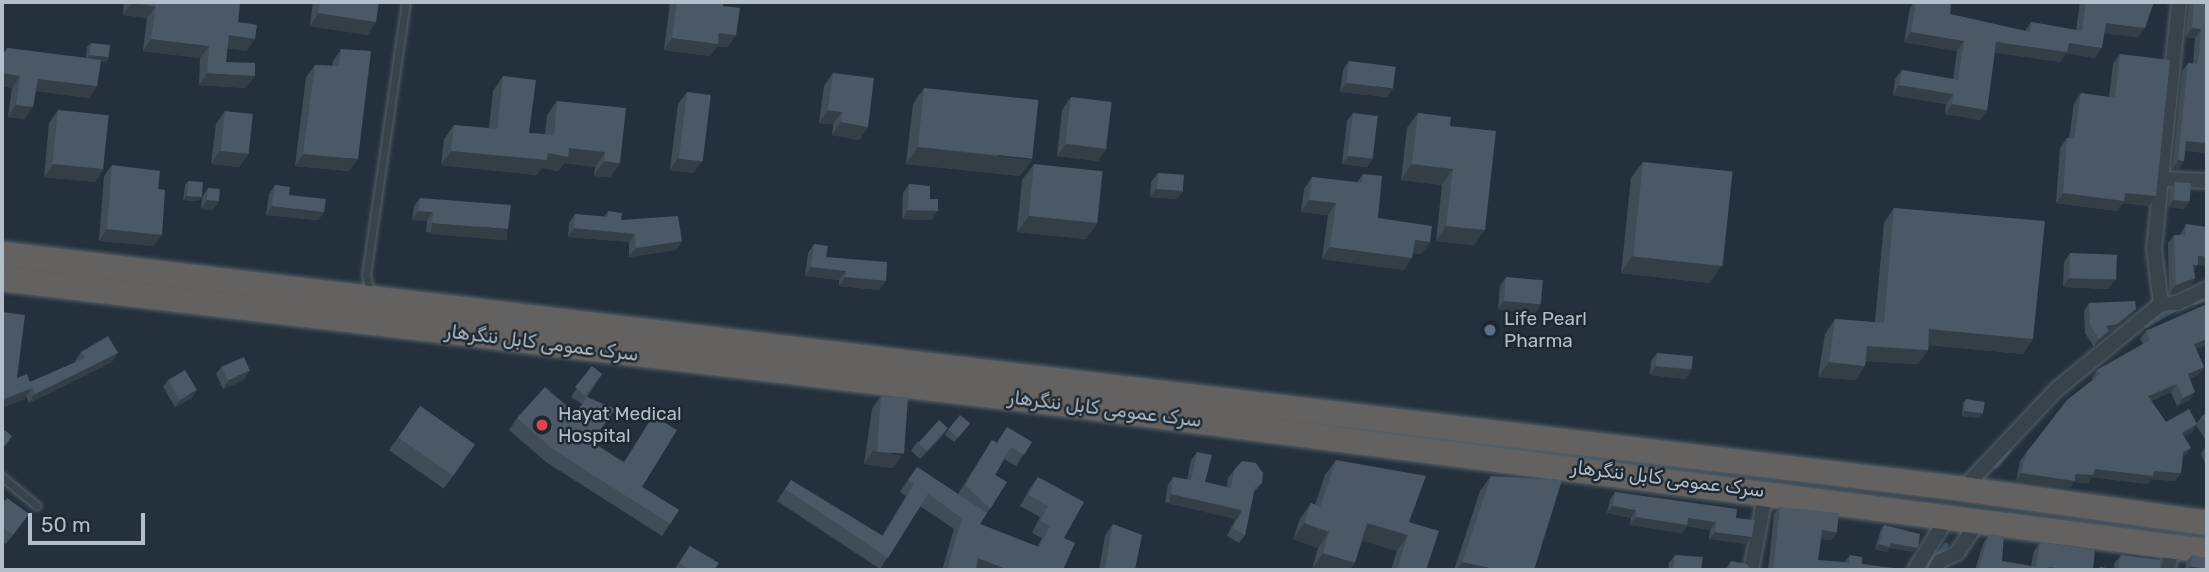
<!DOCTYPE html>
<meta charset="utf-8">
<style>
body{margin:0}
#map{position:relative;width:2209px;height:572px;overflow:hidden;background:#24313c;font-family:Rubik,Vazirmatn,sans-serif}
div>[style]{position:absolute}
.stream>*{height:4.5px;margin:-2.25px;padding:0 2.25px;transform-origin:2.25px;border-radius:2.25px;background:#384f63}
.roads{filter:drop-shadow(0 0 2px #56616a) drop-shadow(0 0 2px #56616a)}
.service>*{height:7px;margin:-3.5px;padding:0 3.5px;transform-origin:3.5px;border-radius:3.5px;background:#38434c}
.minor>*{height:14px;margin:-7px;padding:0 7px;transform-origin:7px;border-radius:7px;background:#38434c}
.trunk>*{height:24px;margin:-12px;padding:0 12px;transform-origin:12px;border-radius:12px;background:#646260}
.wall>*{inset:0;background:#404d57;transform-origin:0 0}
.shaded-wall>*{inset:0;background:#343e47;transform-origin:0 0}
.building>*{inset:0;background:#4a5965;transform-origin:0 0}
.dots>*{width:19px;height:19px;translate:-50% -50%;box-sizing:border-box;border:4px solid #1d2831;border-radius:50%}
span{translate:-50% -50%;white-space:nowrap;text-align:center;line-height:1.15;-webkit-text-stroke:5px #1d2831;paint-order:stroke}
.poi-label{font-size:19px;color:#b3bec8}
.left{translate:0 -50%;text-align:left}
.street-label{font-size:19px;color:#b3bec8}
.frame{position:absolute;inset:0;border:4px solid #b3bec8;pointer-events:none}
.scale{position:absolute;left:28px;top:513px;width:117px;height:32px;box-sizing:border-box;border:4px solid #b3bec8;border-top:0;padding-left:9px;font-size:21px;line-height:24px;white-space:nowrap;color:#b3bec8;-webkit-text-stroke:5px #1d2831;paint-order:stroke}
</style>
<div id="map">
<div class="stream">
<i style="left:2195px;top:302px;width:13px;rotate:-18deg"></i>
<i style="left:2145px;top:325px;width:33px;rotate:-29deg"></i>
<i style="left:1995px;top:466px;width:20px;rotate:-49deg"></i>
<i style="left:1927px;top:570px;width:31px;rotate:-54deg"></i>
</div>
<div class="roads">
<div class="service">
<i style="left:371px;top:295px;width:21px;rotate:-104deg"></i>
<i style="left:366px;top:275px;width:276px;rotate:-81.7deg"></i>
<i style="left:2px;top:477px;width:45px;rotate:39.6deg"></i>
</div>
<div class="minor">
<i style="left:2164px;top:179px;width:43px;rotate:2.7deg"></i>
<i style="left:2161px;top:304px;width:16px;rotate:-4deg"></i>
<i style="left:2177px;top:303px;width:33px;rotate:-25deg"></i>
<i style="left:1963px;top:489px;width:137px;rotate:-46.8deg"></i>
<i style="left:2057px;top:389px;width:134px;rotate:-39.3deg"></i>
<i style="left:2161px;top:304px;width:55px;rotate:-97.3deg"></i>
<i style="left:2154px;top:249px;width:248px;rotate:-84.2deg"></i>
<i style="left:1751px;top:570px;width:80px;rotate:-79.2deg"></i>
<i style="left:1915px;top:570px;width:65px;rotate:-58.3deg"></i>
<i style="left:1935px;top:570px;width:10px;rotate:-61deg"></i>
<i style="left:1940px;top:561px;width:19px;rotate:-25deg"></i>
<i style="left:1957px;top:553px;width:41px;rotate:-55.9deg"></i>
<i style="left:2168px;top:570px;width:24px;rotate:-81deg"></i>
</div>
<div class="trunk">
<i style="left:2px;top:254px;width:1975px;rotate:6.83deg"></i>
<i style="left:1963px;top:489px;width:246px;rotate:7.9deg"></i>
<i style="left:2px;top:279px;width:1093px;rotate:6.73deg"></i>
<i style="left:1087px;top:407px;width:1129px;rotate:7.33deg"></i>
</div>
</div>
<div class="wall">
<i style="clip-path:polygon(124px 2px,240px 2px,238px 22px,247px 51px,227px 48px,226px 62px,246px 88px,199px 85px,200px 58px,143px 51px,147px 18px,123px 15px)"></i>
<i style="clip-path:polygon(313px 2px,379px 2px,368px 35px,310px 26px)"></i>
<i style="clip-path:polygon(670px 2px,723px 2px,723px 6px,736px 35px,727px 47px,717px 46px,710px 56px,664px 50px)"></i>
<i style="clip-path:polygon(1914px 2px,1938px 2px,1950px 14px,2025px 31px,2031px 22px,2076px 30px,2080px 2px,2154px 2px,2138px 37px,2104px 33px,2095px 58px,2066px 53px,2060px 62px,1995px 52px,1987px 110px,1980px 120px,1945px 114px,1946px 104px,1893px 95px,1895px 79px,1902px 70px,1953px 79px,1957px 51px,1904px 42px,1910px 8px)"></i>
<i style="clip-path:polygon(2190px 2px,2207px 2px,2207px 153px,2185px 151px,2184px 161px,2177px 170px,2172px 170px,2182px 72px,2188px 63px,2193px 64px,2195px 38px,2185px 37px,2189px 3px)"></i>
<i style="clip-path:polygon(91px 43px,109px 57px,106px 62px,101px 61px,97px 86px,89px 98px,36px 91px,25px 119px,8px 117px,12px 88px,2px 86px,2px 52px,4px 52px,7px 48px,86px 58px,87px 47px)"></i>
<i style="clip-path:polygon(341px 49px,349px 171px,295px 166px,306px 77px,315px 65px,332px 66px,333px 61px)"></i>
<i style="clip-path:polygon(2120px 54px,2156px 196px,2149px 206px,2123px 203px,2117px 211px,2056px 203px,2060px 148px,2067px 138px,2069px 138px,2074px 103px,2081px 93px,2109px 97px,2113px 64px)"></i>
<i style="clip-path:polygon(1349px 61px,1387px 97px,1340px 92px,1343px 70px)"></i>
<i style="clip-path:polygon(833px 73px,868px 127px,859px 140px,832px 135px,833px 124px,819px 123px,824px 86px)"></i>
<i style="clip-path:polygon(503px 76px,529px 133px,545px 134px,547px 115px,557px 101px,620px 163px,610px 177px,594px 176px,595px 167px,564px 163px,558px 171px,542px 168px,537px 175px,441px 165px,444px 139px,454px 125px,489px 128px,493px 91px)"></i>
<i style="clip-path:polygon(924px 88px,1020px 176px,906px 164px,913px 104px)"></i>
<i style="clip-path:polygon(687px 92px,702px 161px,693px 173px,670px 170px,678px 104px)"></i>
<i style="clip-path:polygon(1071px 97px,1107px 148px,1098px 161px,1057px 156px,1062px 110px)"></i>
<i style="clip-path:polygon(58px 110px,104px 169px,95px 182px,44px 177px,49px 123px)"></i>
<i style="clip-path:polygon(225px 111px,248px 154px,239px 167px,211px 164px,216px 124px)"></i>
<i style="clip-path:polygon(1353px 113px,1373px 158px,1367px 167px,1342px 164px,1347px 121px)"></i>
<i style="clip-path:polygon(1418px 113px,1450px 126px,1474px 245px,1436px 241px,1442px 185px,1401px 180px,1407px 128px)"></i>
<i style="clip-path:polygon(1643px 162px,1721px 266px,1710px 283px,1621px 273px,1631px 178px)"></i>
<i style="clip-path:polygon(1034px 164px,1086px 239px,1017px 232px,1022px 180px)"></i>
<i style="clip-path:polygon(112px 165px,158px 189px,154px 246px,99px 241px,104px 176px)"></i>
<i style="clip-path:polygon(1158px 173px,1183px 191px,1177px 199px,1150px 197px,1151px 182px)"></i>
<i style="clip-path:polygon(1363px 174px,1378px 218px,1422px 254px,1413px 253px,1404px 270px,1322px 259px,1328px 215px,1301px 212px,1304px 189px,1312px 177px,1357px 182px)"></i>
<i style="clip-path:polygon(188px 181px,198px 201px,183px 200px,185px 185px)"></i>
<i style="clip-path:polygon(2175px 182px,2189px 202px,2184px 209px,2168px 207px,2170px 189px)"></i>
<i style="clip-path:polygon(909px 184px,930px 199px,932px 220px,902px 219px,903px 193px)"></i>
<i style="clip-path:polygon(275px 185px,289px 195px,324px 212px,318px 220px,266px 215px,269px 194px)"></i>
<i style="clip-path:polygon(208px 188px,219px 201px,212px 210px,201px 209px,202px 197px)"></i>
<i style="clip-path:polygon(420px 198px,502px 238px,426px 232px,427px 221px,412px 220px,414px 206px)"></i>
<i style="clip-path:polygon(1894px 208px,2033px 339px,2023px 354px,1929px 345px,1928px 350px,1918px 364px,1866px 361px,1855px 380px,1818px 377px,1825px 334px,1835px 319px,1875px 322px,1884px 223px)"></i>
<i style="clip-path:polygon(608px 211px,621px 220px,682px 241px,676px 250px,629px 257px,629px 242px,568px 237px,569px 223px,575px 214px,604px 217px)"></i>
<i style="clip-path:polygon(2186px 224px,2197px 265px,2194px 270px,2195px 278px,2189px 287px,2169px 294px,2168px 243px,2174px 235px,2180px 235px)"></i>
<i style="clip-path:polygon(814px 244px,826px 257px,879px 290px,839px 286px,839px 280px,805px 276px,808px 253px)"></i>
<i style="clip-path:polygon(2070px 253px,2109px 289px,2063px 287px,2064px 262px)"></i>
<i style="clip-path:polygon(1506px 277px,1541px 304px,1535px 313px,1498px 309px,1500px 286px)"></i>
<i style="clip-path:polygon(2089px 303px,2136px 309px,2131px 316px,2112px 332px,2108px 333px,2104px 339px,2094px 347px,2085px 333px,2084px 311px)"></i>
<i style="clip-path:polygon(2207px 304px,2207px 345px,2196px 349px,2204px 367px,2198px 375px,2190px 379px,2190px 400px,2177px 406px,2171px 392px,2151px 401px,2166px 422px,2197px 423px,2202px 416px,2207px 413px,2207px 442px,2196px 425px,2192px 432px,2184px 436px,2185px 456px,2183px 457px,2181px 473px,2175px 481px,2151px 479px,2148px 484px,2091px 477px,2088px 483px,2074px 482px,2069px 489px,2016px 481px,2020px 461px,2026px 453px,2093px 380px,2092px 378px,2097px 370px,2143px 344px,2140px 339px,2146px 331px)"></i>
<i style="clip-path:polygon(2px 312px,17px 378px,30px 382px,76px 362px,75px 361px,81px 352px,112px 362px,29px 403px,26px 396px,24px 399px,2px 408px)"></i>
<i style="clip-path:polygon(1657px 353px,1692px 370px,1686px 379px,1650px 375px,1651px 361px)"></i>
<i style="clip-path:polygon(222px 366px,244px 380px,223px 389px,216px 374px)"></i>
<i style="clip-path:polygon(592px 366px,602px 374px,587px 397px,592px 442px,624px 462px,653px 416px,642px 487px,679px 510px,662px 536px,546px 462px,509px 430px,517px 418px,575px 414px,582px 404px,571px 397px)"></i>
<i style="clip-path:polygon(168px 380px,192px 398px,175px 407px,163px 387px)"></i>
<i style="clip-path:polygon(881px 396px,893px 468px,864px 464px,872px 409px)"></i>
<i style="clip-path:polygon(1966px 399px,1980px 418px,1962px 416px,1963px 403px)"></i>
<i style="left:420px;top:406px;width:67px;height:54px;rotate:35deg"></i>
<i style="clip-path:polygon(967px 427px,954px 442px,945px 435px,948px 430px)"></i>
<i style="clip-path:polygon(1007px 427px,1032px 442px,1016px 466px,1004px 459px,995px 475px,1007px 482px,980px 524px,1037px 547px,1042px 538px,1032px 533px,1040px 517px,1020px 506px,1030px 488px,1038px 477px,1064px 538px,1063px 570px,942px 570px,954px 529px,920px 506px,880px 569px,777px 501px,791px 480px,882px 536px,906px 496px,900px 492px,917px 467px,958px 494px,992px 440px,997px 443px)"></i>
<i style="clip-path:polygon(942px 437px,920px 459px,911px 451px,917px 442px)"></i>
<i style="clip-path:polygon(2206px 446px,2207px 446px,2207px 468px,2201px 454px)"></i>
<i style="clip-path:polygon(1197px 452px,1205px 482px,1227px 487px,1228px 478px,1234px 470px,1262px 483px,1254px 492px,1245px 535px,1239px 543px,1227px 536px,1236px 518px,1165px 502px,1168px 485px,1173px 477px,1187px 480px,1191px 460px)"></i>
<i style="clip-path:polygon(1336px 460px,1409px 522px,1426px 570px,1391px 570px,1397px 551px,1362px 540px,1350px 570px,1316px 570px,1312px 569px,1318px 548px,1293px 539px,1300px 519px,1311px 503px,1315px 505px,1325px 475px)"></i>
<i style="clip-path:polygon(1491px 476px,1534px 570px,1454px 570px,1480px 491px)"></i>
<i style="clip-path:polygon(1615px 492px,1736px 518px,1746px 544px,1709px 539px,1710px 530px,1687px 526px,1682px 533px,1630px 525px,1631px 518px,1607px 513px,1610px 500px)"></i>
<i style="clip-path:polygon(2px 504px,29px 514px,6px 544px,2px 541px)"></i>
<i style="clip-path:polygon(1780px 507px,1837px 532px,1831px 540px,1821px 539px,1818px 560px,1845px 562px,1850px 555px,1862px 564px,1893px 570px,1768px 570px,1774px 514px)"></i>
<i style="clip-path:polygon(1113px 524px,1135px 570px,1099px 570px,1105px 536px)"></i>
<i style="clip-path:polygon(1884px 525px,1915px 552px,1889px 548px,1887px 552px,1875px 549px,1881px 529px)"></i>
<i style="clip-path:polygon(1989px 534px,2002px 561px,2031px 566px,2034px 551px,2040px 542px,2093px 570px,1975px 570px,1983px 544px)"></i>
<i style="clip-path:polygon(690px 546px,714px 570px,674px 570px)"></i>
<i style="clip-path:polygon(1675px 555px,1701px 570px,1668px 570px,1669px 563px)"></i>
<i style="clip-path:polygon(2121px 555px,2160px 570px,2098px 570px,2100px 567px,2114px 569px,2114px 564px)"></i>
<i style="clip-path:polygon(2192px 555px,2207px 570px,2185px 570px,2186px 563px)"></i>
<i style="clip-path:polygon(1731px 561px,1751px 570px,1725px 570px)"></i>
</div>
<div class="shaded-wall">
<i style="clip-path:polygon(131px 3px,156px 6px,147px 18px,123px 15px)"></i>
<i style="clip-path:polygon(318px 13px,376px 22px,368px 35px,310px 26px)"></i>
<i style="clip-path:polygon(2106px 23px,2145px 28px,2138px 37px,2099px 33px)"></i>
<i style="clip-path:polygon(2192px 28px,2201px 29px,2195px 38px,2185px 37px)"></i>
<i style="clip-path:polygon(1911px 32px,1964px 41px,1957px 51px,1904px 42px)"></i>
<i style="clip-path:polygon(719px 33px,736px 35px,727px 47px,717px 46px,710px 56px,664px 50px,672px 38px)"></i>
<i style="clip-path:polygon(229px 35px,255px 39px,247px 51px,221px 47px)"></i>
<i style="clip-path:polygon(151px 39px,209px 46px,200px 58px,143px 51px)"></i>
<i style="clip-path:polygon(1996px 42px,2069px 43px,2102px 48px,2095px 58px,2066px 53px,2060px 62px,1989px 52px)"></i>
<i style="clip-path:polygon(89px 55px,109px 57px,106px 62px,86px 60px)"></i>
<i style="clip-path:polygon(2px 73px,20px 76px,12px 88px,2px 86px)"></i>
<i style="clip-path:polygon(207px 73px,255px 76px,246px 88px,199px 85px)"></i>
<i style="clip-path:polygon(38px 79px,97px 86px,89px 98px,29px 90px)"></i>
<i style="clip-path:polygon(1346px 83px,1393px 89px,1387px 97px,1340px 92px)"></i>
<i style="clip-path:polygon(1899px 85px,1953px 94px,1946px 104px,1893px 95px)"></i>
<i style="clip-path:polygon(1952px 104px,1987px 110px,1980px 120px,1945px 114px)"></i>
<i style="clip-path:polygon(16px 105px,33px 107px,25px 119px,8px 117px)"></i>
<i style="clip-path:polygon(828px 110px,842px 112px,833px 124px,819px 123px)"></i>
<i style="clip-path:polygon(841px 122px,868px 127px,859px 140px,832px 135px)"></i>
<i style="clip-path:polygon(2186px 141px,2207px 143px,2207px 153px,2179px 150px)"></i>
<i style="clip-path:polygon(1066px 144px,1107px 148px,1098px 161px,1057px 156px)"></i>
<i style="clip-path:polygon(918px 147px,1032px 160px,1020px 176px,906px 164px)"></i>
<i style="clip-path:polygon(569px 148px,605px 152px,595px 167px,564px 163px,558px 171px,542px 168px,537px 175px,441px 165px,451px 151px,548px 153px)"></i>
<i style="clip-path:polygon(220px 151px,248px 154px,239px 167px,211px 164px)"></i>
<i style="clip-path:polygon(303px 154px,358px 159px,349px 171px,295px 166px)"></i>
<i style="clip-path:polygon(1349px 156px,1373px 158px,1367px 167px,1342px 164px)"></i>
<i style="clip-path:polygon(678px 158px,702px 161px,693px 173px,670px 170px)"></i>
<i style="clip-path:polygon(2178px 160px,2184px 161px,2177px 170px,2172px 170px)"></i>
<i style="clip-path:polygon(604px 161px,620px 163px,610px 177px,594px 176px)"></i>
<i style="clip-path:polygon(53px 164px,104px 169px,95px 182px,44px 177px)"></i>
<i style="clip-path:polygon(1412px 164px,1453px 169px,1442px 185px,1401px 180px)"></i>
<i style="clip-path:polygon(1156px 189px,1183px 191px,1177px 199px,1150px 197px)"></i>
<i style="clip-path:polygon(2063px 193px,2125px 193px,2156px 196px,2149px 206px,2123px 203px,2117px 211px,2056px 203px)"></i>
<i style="clip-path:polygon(186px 196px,202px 197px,198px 201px,183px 200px)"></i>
<i style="clip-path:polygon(207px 200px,219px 201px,212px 210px,201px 209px)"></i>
<i style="clip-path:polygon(1309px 200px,1336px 203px,1328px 215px,1301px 212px)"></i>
<i style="clip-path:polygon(2173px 200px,2189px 202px,2184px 209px,2168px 207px)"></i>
<i style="clip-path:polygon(272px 206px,324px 212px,318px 220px,266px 215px)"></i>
<i style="clip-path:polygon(908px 210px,938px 211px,932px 220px,902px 219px)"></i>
<i style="clip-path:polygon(418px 211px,433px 212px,427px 221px,412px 220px)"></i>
<i style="clip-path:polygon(1029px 216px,1098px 223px,1086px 239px,1017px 232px)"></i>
<i style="left:432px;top:223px;width:76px;height:11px;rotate:5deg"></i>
<i style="clip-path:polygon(1446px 226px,1485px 230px,1474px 245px,1436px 241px)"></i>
<i style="clip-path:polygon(574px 228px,635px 234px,629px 242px,568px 237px)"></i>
<i style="clip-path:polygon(107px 229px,162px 235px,154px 246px,99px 241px)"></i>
<i style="clip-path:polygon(1415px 240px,1430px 242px,1422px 254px,1406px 252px)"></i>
<i style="clip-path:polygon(682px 241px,676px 250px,629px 257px,636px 248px)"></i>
<i style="clip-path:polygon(1330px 247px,1412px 258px,1404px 270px,1322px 259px)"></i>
<i style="clip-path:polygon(1632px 256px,1721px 266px,1710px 283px,1621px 273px)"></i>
<i style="clip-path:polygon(2198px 256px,2207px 257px,2207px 266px,2197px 265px,2192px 274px,2187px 273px)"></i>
<i style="clip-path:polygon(811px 267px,846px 271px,839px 280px,805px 276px)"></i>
<i style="clip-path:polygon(845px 277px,886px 281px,879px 290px,839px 286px)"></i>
<i style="clip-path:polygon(2069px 278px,2115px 280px,2109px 289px,2063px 287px)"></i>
<i style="clip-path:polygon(2195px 278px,2189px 287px,2169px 294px,2176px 285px)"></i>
<i style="clip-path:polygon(1504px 301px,1541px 304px,1535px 313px,1498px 309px)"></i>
<i style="clip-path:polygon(2136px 309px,2131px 316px,2112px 332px,2108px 333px,2104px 339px,2094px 347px,2106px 326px)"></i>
<i style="clip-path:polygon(1929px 329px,2033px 339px,2023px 354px,1919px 344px)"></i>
<i style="clip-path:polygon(2207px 339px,2207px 345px,2188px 352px,2194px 344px)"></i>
<i style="clip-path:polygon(1867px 346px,1928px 350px,1918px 364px,1857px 360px)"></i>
<i style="clip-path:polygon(118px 353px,112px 362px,29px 403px,35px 394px)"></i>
<i style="clip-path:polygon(1829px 362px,1865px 366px,1855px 380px,1818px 377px)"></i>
<i style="clip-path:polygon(1656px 366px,1692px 370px,1686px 379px,1650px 375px)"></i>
<i style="clip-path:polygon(2204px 367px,2198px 375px,2182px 382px,2188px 374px)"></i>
<i style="clip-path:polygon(250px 371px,244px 380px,223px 389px,229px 380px)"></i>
<i style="clip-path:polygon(2177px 384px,2171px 392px,2142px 404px,2148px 396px)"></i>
<i style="clip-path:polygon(32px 388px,24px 399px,2px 408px,2px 400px)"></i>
<i style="clip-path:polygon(197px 390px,192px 398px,175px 407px,180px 400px)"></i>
<i style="clip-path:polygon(2195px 392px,2190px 400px,2177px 406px,2183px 398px)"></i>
<i style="clip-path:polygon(1965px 411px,1983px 414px,1980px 418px,1962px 416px)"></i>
<i style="clip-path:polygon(2197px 424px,2192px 432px,2176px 441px,2182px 433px)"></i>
<i style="clip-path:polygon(948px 428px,942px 437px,920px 459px,926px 451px)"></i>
<i style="clip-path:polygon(2191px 448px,2185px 456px,2178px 460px,2183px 452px)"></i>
<i style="clip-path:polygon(873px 451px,902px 455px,893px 468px,864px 464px)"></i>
<i style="clip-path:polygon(2095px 469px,2154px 471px,2181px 473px,2175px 481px,2151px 479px,2148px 484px,2091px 477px,2088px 483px,2074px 482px,2069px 489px,2016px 481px,2021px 473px,2075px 474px)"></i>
<i style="left:1171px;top:494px;width:73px;height:10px;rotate:13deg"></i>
<i style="clip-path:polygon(1613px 506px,1636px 510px,1631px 518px,1607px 513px)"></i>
<i style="clip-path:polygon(1636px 517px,1688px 518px,1716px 522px,1710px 530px,1687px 526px,1682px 533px,1630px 525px)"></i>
<i style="clip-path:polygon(1304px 523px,1329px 532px,1318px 548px,1293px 539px)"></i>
<i style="clip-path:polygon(1367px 523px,1408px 535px,1397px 551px,1356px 539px)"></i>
<i style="clip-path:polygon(1822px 530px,1837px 532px,1831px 540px,1816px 538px)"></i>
<i style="clip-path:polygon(1715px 532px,1752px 537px,1746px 544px,1709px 539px)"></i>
<i style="clip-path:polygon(1891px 543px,1918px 548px,1915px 552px,1889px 548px,1887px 552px,1875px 549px,1879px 544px)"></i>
<i style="clip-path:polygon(1323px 553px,1355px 563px,1350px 570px,1316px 570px,1312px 569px)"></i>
<i style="clip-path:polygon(978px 558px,1009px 570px,972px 570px)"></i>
<i style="clip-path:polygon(1462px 562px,1500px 570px,1456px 570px)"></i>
<i style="clip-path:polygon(2190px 566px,2207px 569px,2207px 570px,2188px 570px)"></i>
<i style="clip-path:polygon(2049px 567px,2073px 570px,2046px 570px)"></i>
</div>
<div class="building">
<i style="clip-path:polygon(131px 2px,240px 2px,238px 22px,257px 25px,255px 39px,229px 35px,226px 62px,255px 63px,255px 76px,207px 73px,209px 46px,151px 39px,156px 6px,131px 3px)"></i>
<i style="clip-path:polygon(320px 2px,379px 2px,376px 22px,318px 13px)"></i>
<i style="clip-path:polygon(677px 2px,723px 2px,723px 6px,740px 8px,736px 35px,719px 33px,718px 44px,672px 38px)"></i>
<i style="clip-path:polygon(1916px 2px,1938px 2px,1951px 4px,1950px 14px,2030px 32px,2031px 22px,2082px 31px,2086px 2px,2154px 2px,2145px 28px,2106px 23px,2102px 48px,2069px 43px,2067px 52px,1996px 42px,1987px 110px,1952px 104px,1953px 94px,1899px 85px,1902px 70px,1958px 80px,1964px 41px,1911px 32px)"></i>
<i style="clip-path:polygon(2194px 2px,2207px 2px,2207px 143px,2186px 141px,2184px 161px,2178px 160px,2188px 63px,2197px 64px,2199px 56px,2201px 29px,2192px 28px)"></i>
<i style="left:91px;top:43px;width:19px;height:12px;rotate:6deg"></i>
<i style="clip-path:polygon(7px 48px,101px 60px,97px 86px,38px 79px,33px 107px,16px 105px,20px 76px,2px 73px,2px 52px,6px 52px)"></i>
<i style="clip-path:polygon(341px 49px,371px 51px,358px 159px,303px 154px,315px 65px,339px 66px)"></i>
<i style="clip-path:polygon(2120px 54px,2170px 60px,2156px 196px,2125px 193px,2124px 201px,2063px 193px,2067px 138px,2074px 139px,2081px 93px,2115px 98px)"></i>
<i style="left:1349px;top:61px;width:47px;height:22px;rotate:7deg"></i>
<i style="clip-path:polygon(833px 73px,874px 78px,868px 127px,841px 122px,842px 112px,828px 110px)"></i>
<i style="clip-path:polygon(503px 76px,536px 80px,529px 133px,554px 135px,557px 101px,626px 108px,620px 163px,604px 161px,605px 152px,569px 148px,568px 157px,548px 153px,547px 160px,451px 151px,454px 125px,497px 129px)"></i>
<i style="left:924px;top:88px;width:115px;height:59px;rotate:6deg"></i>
<i style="left:687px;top:92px;width:24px;height:67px;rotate:7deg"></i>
<i style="left:1071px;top:97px;width:41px;height:47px;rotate:7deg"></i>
<i style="left:58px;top:110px;width:51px;height:54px;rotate:6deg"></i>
<i style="left:225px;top:111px;width:28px;height:40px;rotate:6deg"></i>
<i style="left:1353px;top:113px;width:25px;height:43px;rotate:7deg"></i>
<i style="clip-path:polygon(1418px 113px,1451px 117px,1450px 126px,1496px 131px,1485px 230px,1446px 226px,1453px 169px,1412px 164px)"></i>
<i style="left:1643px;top:162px;width:90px;height:95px;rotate:6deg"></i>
<i style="left:1034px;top:164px;width:69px;height:52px;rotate:6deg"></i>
<i style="clip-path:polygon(112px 165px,160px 171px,158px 189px,165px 190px,162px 235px,107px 229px)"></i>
<i style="left:1158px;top:173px;width:26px;height:16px;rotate:4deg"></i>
<i style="clip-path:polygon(1363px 174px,1382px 176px,1378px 218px,1432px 226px,1430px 242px,1415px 240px,1412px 258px,1330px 247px,1336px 203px,1309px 200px,1312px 177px,1362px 183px)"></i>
<i style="left:188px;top:181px;width:15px;height:15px;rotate:4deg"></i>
<i style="left:2175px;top:182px;width:16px;height:18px;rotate:4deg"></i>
<i style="clip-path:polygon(909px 184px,930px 186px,930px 199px,938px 199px,938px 211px,908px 210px)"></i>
<i style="clip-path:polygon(275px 185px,290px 187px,289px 195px,326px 199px,324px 212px,272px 206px)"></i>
<i style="left:208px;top:188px;width:12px;height:12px;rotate:5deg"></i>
<i style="clip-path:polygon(420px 198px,511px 205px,508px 229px,432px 223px,433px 212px,418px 211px)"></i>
<i style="clip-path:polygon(1894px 208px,2045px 221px,2033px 339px,1929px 329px,1928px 350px,1867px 346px,1865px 366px,1829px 362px,1835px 319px,1884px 323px)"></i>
<i style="clip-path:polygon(608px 211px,622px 213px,621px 220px,678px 216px,682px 241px,636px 248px,635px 234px,574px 228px,575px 214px,608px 217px)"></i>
<i style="clip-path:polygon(2186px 224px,2207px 227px,2207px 257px,2198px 256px,2198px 265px,2193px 265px,2195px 278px,2176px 285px,2174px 235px,2185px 235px)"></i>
<i style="clip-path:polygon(814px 244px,828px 246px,826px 257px,887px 262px,886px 281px,845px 277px,846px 271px,811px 267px)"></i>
<i style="left:2070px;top:253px;width:47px;height:25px;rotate:2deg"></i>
<i style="left:1506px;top:277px;width:37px;height:24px;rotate:5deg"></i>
<i style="clip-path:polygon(2135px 301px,2136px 309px,2117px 324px,2106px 326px,2109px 331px,2099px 339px,2090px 325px,2089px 303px)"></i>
<i style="clip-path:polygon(2207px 304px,2207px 339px,2194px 344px,2204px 367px,2188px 374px,2195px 392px,2183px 398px,2177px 384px,2148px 396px,2166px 422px,2189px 409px,2197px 424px,2182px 433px,2191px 448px,2183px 452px,2181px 473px,2154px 471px,2153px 476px,2095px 469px,2093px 475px,2075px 474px,2075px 481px,2021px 473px,2026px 453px,2067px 400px,2100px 374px,2097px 370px,2150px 340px,2146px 331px)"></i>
<i style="clip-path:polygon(2px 312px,25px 315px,17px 378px,27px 374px,32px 388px,2px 400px)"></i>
<i style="clip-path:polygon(108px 336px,118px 353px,35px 394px,30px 382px,85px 358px,81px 352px)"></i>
<i style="left:1657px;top:353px;width:36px;height:13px;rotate:5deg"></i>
<i style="left:244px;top:357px;width:15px;height:24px;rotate:67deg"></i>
<i style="left:592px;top:366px;width:13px;height:27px;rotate:39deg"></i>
<i style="left:185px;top:370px;width:23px;height:20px;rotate:59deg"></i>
<i style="clip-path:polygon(545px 387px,576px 414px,587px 397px,615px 409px,592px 442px,624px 463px,653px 416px,677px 430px,642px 487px,679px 510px,670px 524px,554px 450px,517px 418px)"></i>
<i style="left:881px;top:396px;width:27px;height:56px;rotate:4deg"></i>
<i style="left:1966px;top:399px;width:19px;height:12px;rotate:9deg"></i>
<i style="left:420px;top:406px;width:67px;height:38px;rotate:35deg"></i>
<i style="clip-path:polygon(2207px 413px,2207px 425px,2202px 416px)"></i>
<i style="left:960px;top:415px;width:13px;height:19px;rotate:39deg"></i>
<i style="left:939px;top:420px;width:12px;height:31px;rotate:42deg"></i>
<i style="clip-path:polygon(1007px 427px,1032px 442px,1024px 455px,1011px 447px,995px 475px,1007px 482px,990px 509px,965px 485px,992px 440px,997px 443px)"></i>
<i style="clip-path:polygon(2px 428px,12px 436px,5px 446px,2px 444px)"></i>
<i style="clip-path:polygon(1197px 452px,1212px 455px,1205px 482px,1231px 488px,1234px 470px,1242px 461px,1256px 463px,1263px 473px,1262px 483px,1255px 487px,1245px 535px,1233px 528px,1242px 510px,1171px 494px,1173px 477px,1191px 480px)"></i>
<i style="clip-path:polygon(1336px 460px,1426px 476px,1409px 522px,1439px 531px,1426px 570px,1397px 570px,1408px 535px,1367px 523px,1355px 563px,1323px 553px,1329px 532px,1304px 523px,1311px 503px,1320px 507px)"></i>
<i style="clip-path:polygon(917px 467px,987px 513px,980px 524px,1039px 547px,1050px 526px,1040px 521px,1048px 506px,1028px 495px,1038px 477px,1084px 502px,1064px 538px,1075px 543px,1063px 570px,1009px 570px,978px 558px,976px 570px,947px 570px,962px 518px,928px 494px,888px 558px,785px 489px,791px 480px,883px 536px,914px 484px,908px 480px)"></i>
<i style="clip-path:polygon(1491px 476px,1562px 480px,1534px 570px,1500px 570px,1462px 562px)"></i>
<i style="clip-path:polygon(1615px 492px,1737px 509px,1736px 518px,1755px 520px,1752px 537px,1715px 532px,1716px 522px,1688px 518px,1687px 525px,1636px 517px,1636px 510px,1613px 506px)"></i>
<i style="clip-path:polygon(7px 498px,29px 514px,13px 535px,2px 527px,2px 504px)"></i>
<i style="clip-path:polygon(1780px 507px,1839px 513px,1837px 532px,1822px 530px,1818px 560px,1849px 563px,1850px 555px,1862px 557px,1862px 564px,1893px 568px,1893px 570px,1773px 570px)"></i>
<i style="clip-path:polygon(1113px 524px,1142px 535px,1135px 570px,1105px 570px)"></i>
<i style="clip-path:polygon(1884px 525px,1920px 534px,1918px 548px,1891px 543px,1890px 547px,1879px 544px)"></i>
<i style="clip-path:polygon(1989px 534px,2004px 536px,2002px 561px,2036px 567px,2040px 542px,2095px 550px,2093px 570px,2073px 570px,2049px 567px,2048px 570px,1978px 570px)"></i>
<i style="clip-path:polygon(690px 546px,719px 563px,714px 570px,690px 570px,679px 563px)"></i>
<i style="clip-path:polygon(1675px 555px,1703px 557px,1701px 570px,1673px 570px)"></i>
<i style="clip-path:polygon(2121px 555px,2160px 560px,2160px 570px,2099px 570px,2100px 567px,2118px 570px)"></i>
<i style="clip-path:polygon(2192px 555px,2207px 558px,2207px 569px,2190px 566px)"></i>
<i style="clip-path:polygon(1731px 561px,1747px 564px,1751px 570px,1729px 570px)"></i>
</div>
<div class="dots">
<i style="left:1490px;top:330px;background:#5c6f8a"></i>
<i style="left:542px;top:425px;background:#e0444e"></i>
</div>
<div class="poi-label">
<span class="left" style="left:1504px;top:330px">Life Pearl<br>Pharma</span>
<span class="left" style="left:558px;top:425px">Hayat Medical<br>Hospital</span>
</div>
<div class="street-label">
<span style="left:542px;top:343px;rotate:7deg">سرک عمومی کابل ننگرهار</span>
<span style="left:1105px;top:409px;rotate:7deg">سرک عمومی کابل ننگرهار</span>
<span style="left:1668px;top:479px;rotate:7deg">سرک عمومی کابل ننگرهار</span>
</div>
<div class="frame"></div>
<div class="scale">50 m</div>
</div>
